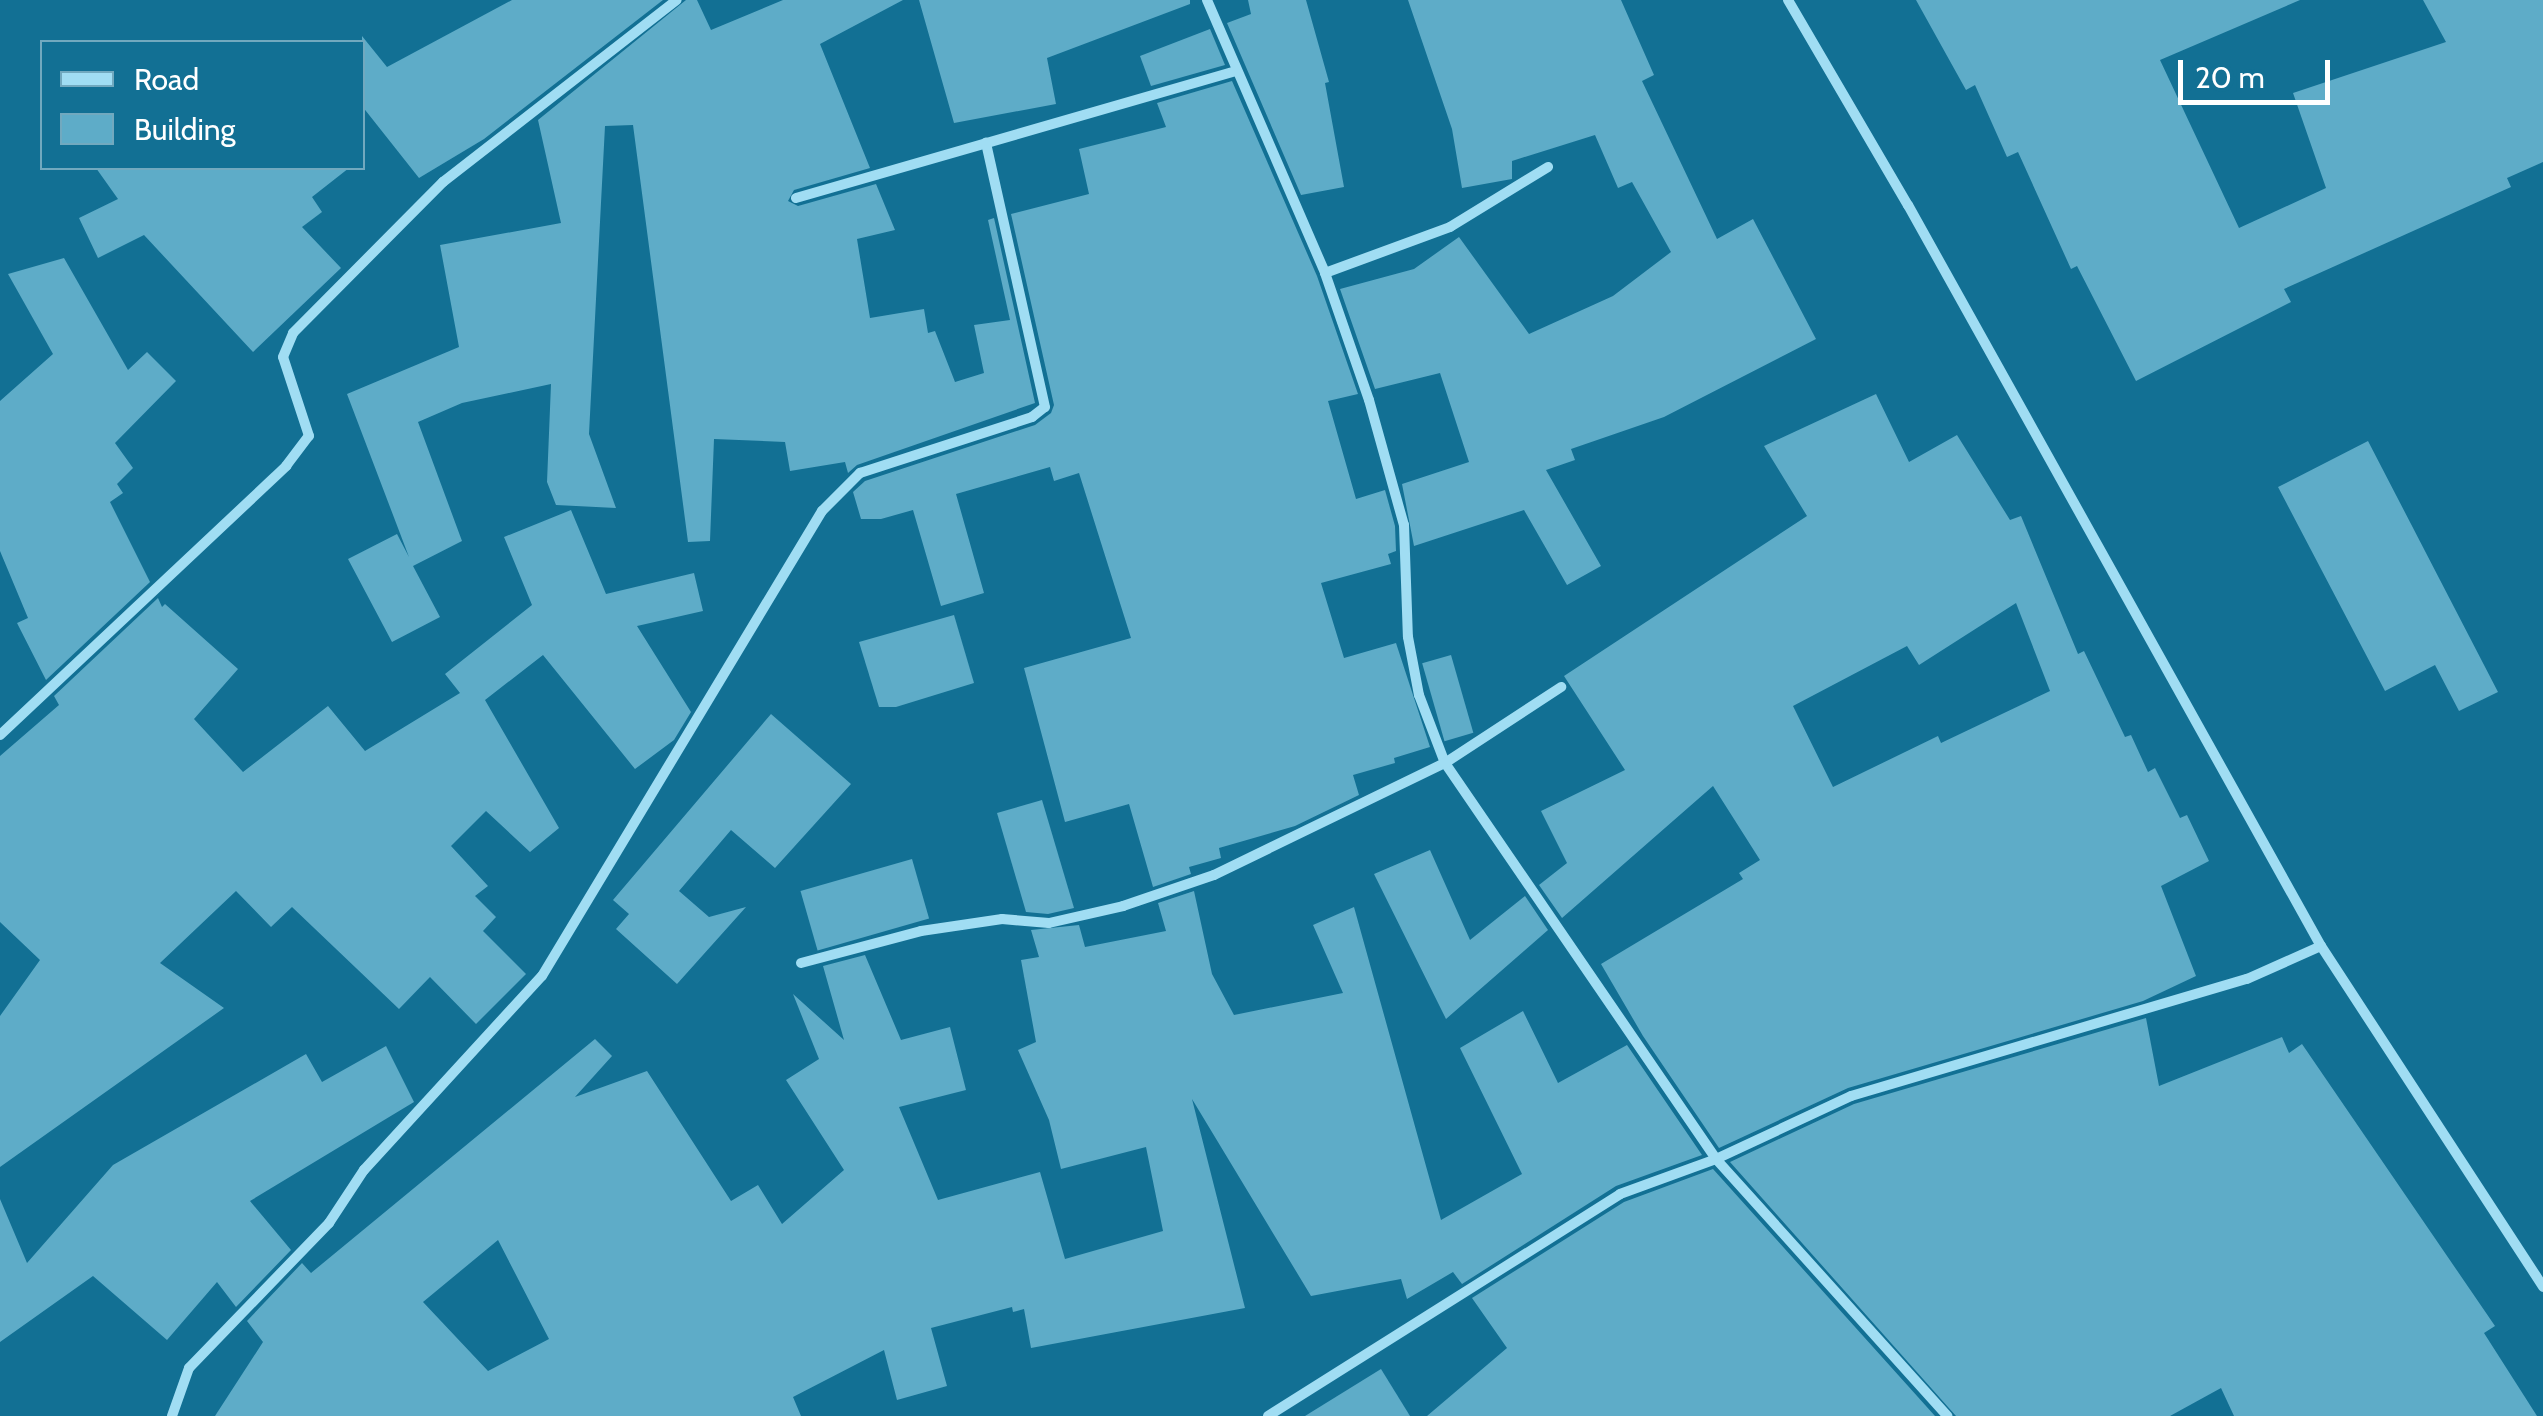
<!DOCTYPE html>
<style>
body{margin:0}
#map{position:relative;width:2543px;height:1416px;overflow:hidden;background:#127094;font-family:Cabin,sans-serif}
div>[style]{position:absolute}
.building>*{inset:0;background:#5eacc8;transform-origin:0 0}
.minor>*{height:10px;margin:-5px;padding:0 5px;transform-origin:5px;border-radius:5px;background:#a0ddf3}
span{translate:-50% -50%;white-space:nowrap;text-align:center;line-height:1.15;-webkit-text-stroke:10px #127094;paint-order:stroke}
.legend{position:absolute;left:40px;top:40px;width:325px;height:130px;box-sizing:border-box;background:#127094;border:2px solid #71a9bf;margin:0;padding:12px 18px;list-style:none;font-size:30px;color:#fff}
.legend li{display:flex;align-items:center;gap:20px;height:50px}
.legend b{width:50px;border:2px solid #71a9bf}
.scale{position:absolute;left:2178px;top:60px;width:152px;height:45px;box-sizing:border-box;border:5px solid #fff;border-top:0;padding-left:12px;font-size:30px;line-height:35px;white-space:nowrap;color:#fff;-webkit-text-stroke:8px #127094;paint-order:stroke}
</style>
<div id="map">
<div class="building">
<i style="clip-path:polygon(512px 0,663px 0,484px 139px,419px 178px,362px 106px,362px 36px,387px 67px)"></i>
<i style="clip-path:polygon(686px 0,697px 0,711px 30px,783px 0,903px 0,820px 44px,870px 168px,794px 190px,788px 201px,798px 206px,876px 184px,895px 230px,857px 239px,870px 318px,924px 309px,928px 333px,935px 331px,955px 382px,984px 373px,974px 325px,1010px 320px,988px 220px,994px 218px,1035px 403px,857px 465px,848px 473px,845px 462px,790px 471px,785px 442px,714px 439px,710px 541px,688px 542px,633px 125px,605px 126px,589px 434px,616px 508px,556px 505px,547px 482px,551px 384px,462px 403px,418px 422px,462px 541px,413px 566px,440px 617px,392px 642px,348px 559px,397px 534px,409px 557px,347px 394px,459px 347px,440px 245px,561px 223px,538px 120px)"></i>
<i style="clip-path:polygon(919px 0,1190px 0,1190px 4px,1047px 58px,1056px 104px,954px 123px)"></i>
<i style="clip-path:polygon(1248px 0,1306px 0,1329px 82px,1325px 83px,1344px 187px,1301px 195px,1227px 23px,1251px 14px)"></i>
<i style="clip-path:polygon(1408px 0,1621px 0,1654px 75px,1642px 81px,1717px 239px,1753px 219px,1816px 339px,1664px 417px,1571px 449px,1575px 460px,1546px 470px,1601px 566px,1567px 585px,1524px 510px,1414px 546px,1402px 484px,1469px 462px,1440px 373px,1375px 389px,1340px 289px,1414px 269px,1459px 237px,1529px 334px,1613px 296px,1671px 252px,1632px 182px,1618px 188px,1595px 135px,1512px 161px,1512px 179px,1462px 188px,1452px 129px)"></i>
<i style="clip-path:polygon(1916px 0,2300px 0,2160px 60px,2239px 228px,2326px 188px,2293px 93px,2446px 42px,2423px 0,2543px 0,2543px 162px,2507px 178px,2511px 187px,2284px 289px,2291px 302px,2136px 381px,2077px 266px,2071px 269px,2018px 152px,2007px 157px,1975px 85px,1966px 90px)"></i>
<i style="clip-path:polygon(1210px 29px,1225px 65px,1151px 86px,1140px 56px)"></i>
<i style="clip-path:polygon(1232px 81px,1317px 276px,1358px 394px,1328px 401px,1356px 499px,1385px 490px,1395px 526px,1396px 551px,1388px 554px,1391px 564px,1321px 583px,1344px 658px,1396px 643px,1430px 747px,1394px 758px,1395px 763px,1353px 775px,1359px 795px,1295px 826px,1219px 848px,1221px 858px,1189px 867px,1191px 874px,1153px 887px,1129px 804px,1065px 822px,1024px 668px,1131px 638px,1079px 473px,1054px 481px,1050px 467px,956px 494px,984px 593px,941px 606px,913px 510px,881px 519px,861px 519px,853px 492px,865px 481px,1035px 425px,1051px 413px,1054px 405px,1011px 214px,1089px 194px,1079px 149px,1166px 127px,1157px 103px)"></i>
<i style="clip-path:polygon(96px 168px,349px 168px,312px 197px,322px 212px,302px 227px,341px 268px,253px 352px,144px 235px,98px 258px,79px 218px,118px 199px)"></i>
<i style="clip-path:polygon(64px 258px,128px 370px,147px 352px,176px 381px,115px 443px,133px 468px,117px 484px,123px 493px,110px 502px,150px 582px,46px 680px,17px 623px,28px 618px,0 551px,0 401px,53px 354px,8px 274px)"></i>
<i style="clip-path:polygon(evenodd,1876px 394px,1909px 462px,1957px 435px,2010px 520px,2021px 516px,2078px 654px,2084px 651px,2125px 737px,2131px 735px,2148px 772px,2155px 768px,2180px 818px,2187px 815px,2209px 861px,2161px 886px,2196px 976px,2143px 1001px,1848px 1088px,1719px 1148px,1643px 1036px,1601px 964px,1743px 879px,1739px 873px,1760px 860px,1713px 786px,1562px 918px,1539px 885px,1567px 863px,1541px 811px,1625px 770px,1564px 676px,1807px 516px,1764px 446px,1876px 394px,2016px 603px,2050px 691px,1941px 743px,1938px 736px,1833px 787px,1793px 706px,1907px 646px,1919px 665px,2016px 603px)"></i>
<i style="clip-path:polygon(2368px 441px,2498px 692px,2459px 711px,2435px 665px,2385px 691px,2278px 487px)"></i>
<i style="clip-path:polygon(571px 510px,606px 594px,694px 573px,703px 611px,637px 626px,691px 712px,674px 740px,635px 769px,543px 655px,485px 700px,559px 828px,530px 852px,486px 811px,451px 846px,488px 886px,475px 896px,496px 917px,483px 931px,526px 974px,476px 1024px,430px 977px,399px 1009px,292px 907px,271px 927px,236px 891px,160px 963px,224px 1008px,0 1167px,0 1016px,40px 960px,0 922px,0 756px,59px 705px,54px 696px,158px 598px,162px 607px,165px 604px,238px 669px,194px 719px,243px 772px,328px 706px,365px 751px,460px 693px,445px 674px,532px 605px,504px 537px)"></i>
<i style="clip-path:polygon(954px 615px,974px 683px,896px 707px,879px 707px,859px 642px)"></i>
<i style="left:1451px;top:655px;width:81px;height:30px;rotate:74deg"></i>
<i style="clip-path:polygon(771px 714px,851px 784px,775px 868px,731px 830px,679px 891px,709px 917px,746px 907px,677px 984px,616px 929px,629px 914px,613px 900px)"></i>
<i style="clip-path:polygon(1042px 800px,1074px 908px,1048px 914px,1026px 912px,997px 813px)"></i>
<i style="clip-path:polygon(1430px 850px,1470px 940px,1525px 896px,1548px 930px,1446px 1019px,1374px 874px)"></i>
<i style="left:912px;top:859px;width:62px;height:116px;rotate:74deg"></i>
<i style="clip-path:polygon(evenodd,1194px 891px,1212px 974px,1234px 1015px,1343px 993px,1313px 925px,1354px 907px,1441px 1220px,1522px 1174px,1460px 1048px,1523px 1011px,1558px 1083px,1627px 1045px,1702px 1155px,1616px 1186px,1462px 1284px,1453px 1272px,1407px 1299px,1401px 1279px,1311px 1296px,1192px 1099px,1245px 1308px,1031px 1348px,1024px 1309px,1013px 1312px,1012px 1307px,931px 1328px,947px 1386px,897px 1400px,884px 1350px,793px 1397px,801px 1416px,215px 1416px,263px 1342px,247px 1321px,302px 1263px,311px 1273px,595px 1039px,612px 1056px,575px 1097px,647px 1071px,731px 1201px,758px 1185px,782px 1224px,844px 1170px,786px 1080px,819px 1059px,793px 994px,844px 1040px,823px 966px,865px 955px,901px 1040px,950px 1027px,966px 1090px,899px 1107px,938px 1200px,1040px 1172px,1065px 1259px,1163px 1231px,1146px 1147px,1061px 1169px,1049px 1120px,1018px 1050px,1036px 1042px,1021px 960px,1039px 957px,1031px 930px,1079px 925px,1085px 947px,1166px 931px,1158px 903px,1194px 891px,498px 1240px,549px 1339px,488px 1371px,423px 1302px,498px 1240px)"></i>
<i style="clip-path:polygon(2146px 1018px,2159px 1086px,2282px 1037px,2289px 1053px,2302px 1044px,2495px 1326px,2484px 1333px,2537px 1416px,2234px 1416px,2221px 1388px,2170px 1416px,1956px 1416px,1730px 1162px,1854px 1104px)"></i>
<i style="clip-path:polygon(386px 1046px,414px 1102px,250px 1201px,291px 1250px,236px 1307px,217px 1282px,167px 1340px,93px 1276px,0 1342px,0 1199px,27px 1263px,113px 1165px,306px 1054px,322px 1082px)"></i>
<i style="clip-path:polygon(1713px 1169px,1935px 1416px,1427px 1416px,1507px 1348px,1472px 1298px,1624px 1202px)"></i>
<i style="clip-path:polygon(1381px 1369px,1410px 1416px,1305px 1416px)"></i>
</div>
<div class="minor">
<i style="left:1207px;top:0;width:297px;rotate:66.6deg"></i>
<i style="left:1325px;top:273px;width:134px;rotate:70.9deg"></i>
<i style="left:1369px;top:400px;width:130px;rotate:74.4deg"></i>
<i style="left:1404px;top:525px;width:112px;rotate:88deg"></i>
<i style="left:1408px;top:637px;width:59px;rotate:79.3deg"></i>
<i style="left:1419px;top:695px;width:73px;rotate:69.1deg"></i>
<i style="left:1445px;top:763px;width:480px;rotate:55.6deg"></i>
<i style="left:1716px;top:1159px;width:346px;rotate:48deg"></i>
<i style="left:1788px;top:0;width:238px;rotate:59.7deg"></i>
<i style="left:1908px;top:205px;width:848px;rotate:60.87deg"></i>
<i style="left:2321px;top:946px;width:407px;rotate:56.9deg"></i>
<i style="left:796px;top:198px;width:457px;rotate:-16.1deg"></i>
<i style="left:1325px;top:273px;width:133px;rotate:-20.2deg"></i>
<i style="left:1450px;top:227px;width:115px;rotate:-31.5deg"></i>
<i style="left:0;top:735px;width:393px;rotate:-43.2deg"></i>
<i style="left:286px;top:466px;width:38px;rotate:-53deg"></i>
<i style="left:309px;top:436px;width:83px;rotate:-108.2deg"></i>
<i style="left:283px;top:357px;width:26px;rotate:-67deg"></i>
<i style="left:293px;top:333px;width:213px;rotate:-45.2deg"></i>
<i style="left:443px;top:182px;width:296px;rotate:-37.9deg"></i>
<i style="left:801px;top:963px;width:124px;rotate:-14.9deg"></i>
<i style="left:921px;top:931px;width:82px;rotate:-8.4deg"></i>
<i style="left:1002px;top:919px;width:47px;rotate:4.9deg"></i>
<i style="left:1049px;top:923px;width:76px;rotate:-12.9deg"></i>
<i style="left:1123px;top:906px;width:96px;rotate:-18.8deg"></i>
<i style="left:1214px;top:875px;width:257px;rotate:-25.9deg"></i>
<i style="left:1445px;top:763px;width:139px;rotate:-33.2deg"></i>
<i style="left:172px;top:1416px;width:51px;rotate:-70.5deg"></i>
<i style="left:189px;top:1368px;width:202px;rotate:-46deg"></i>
<i style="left:329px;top:1223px;width:64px;rotate:-56.6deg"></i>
<i style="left:364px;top:1170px;width:263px;rotate:-47.5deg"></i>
<i style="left:542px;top:976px;width:543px;rotate:-58.95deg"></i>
<i style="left:822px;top:511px;width:54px;rotate:-45deg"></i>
<i style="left:860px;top:473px;width:181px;rotate:-18deg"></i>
<i style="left:1032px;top:417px;width:16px;rotate:-38deg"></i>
<i style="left:1045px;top:407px;width:271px;rotate:-102.6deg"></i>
<i style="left:1268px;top:1416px;width:416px;rotate:-32.2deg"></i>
<i style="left:1620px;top:1194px;width:102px;rotate:-20deg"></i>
<i style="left:1716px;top:1159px;width:149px;rotate:-25deg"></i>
<i style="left:1851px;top:1096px;width:413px;rotate:-16.5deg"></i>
<i style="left:2247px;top:979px;width:81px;rotate:-24deg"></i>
</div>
<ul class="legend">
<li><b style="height:12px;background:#a0ddf3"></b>Road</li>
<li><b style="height:28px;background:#5eacc8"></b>Building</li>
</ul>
<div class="scale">20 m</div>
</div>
